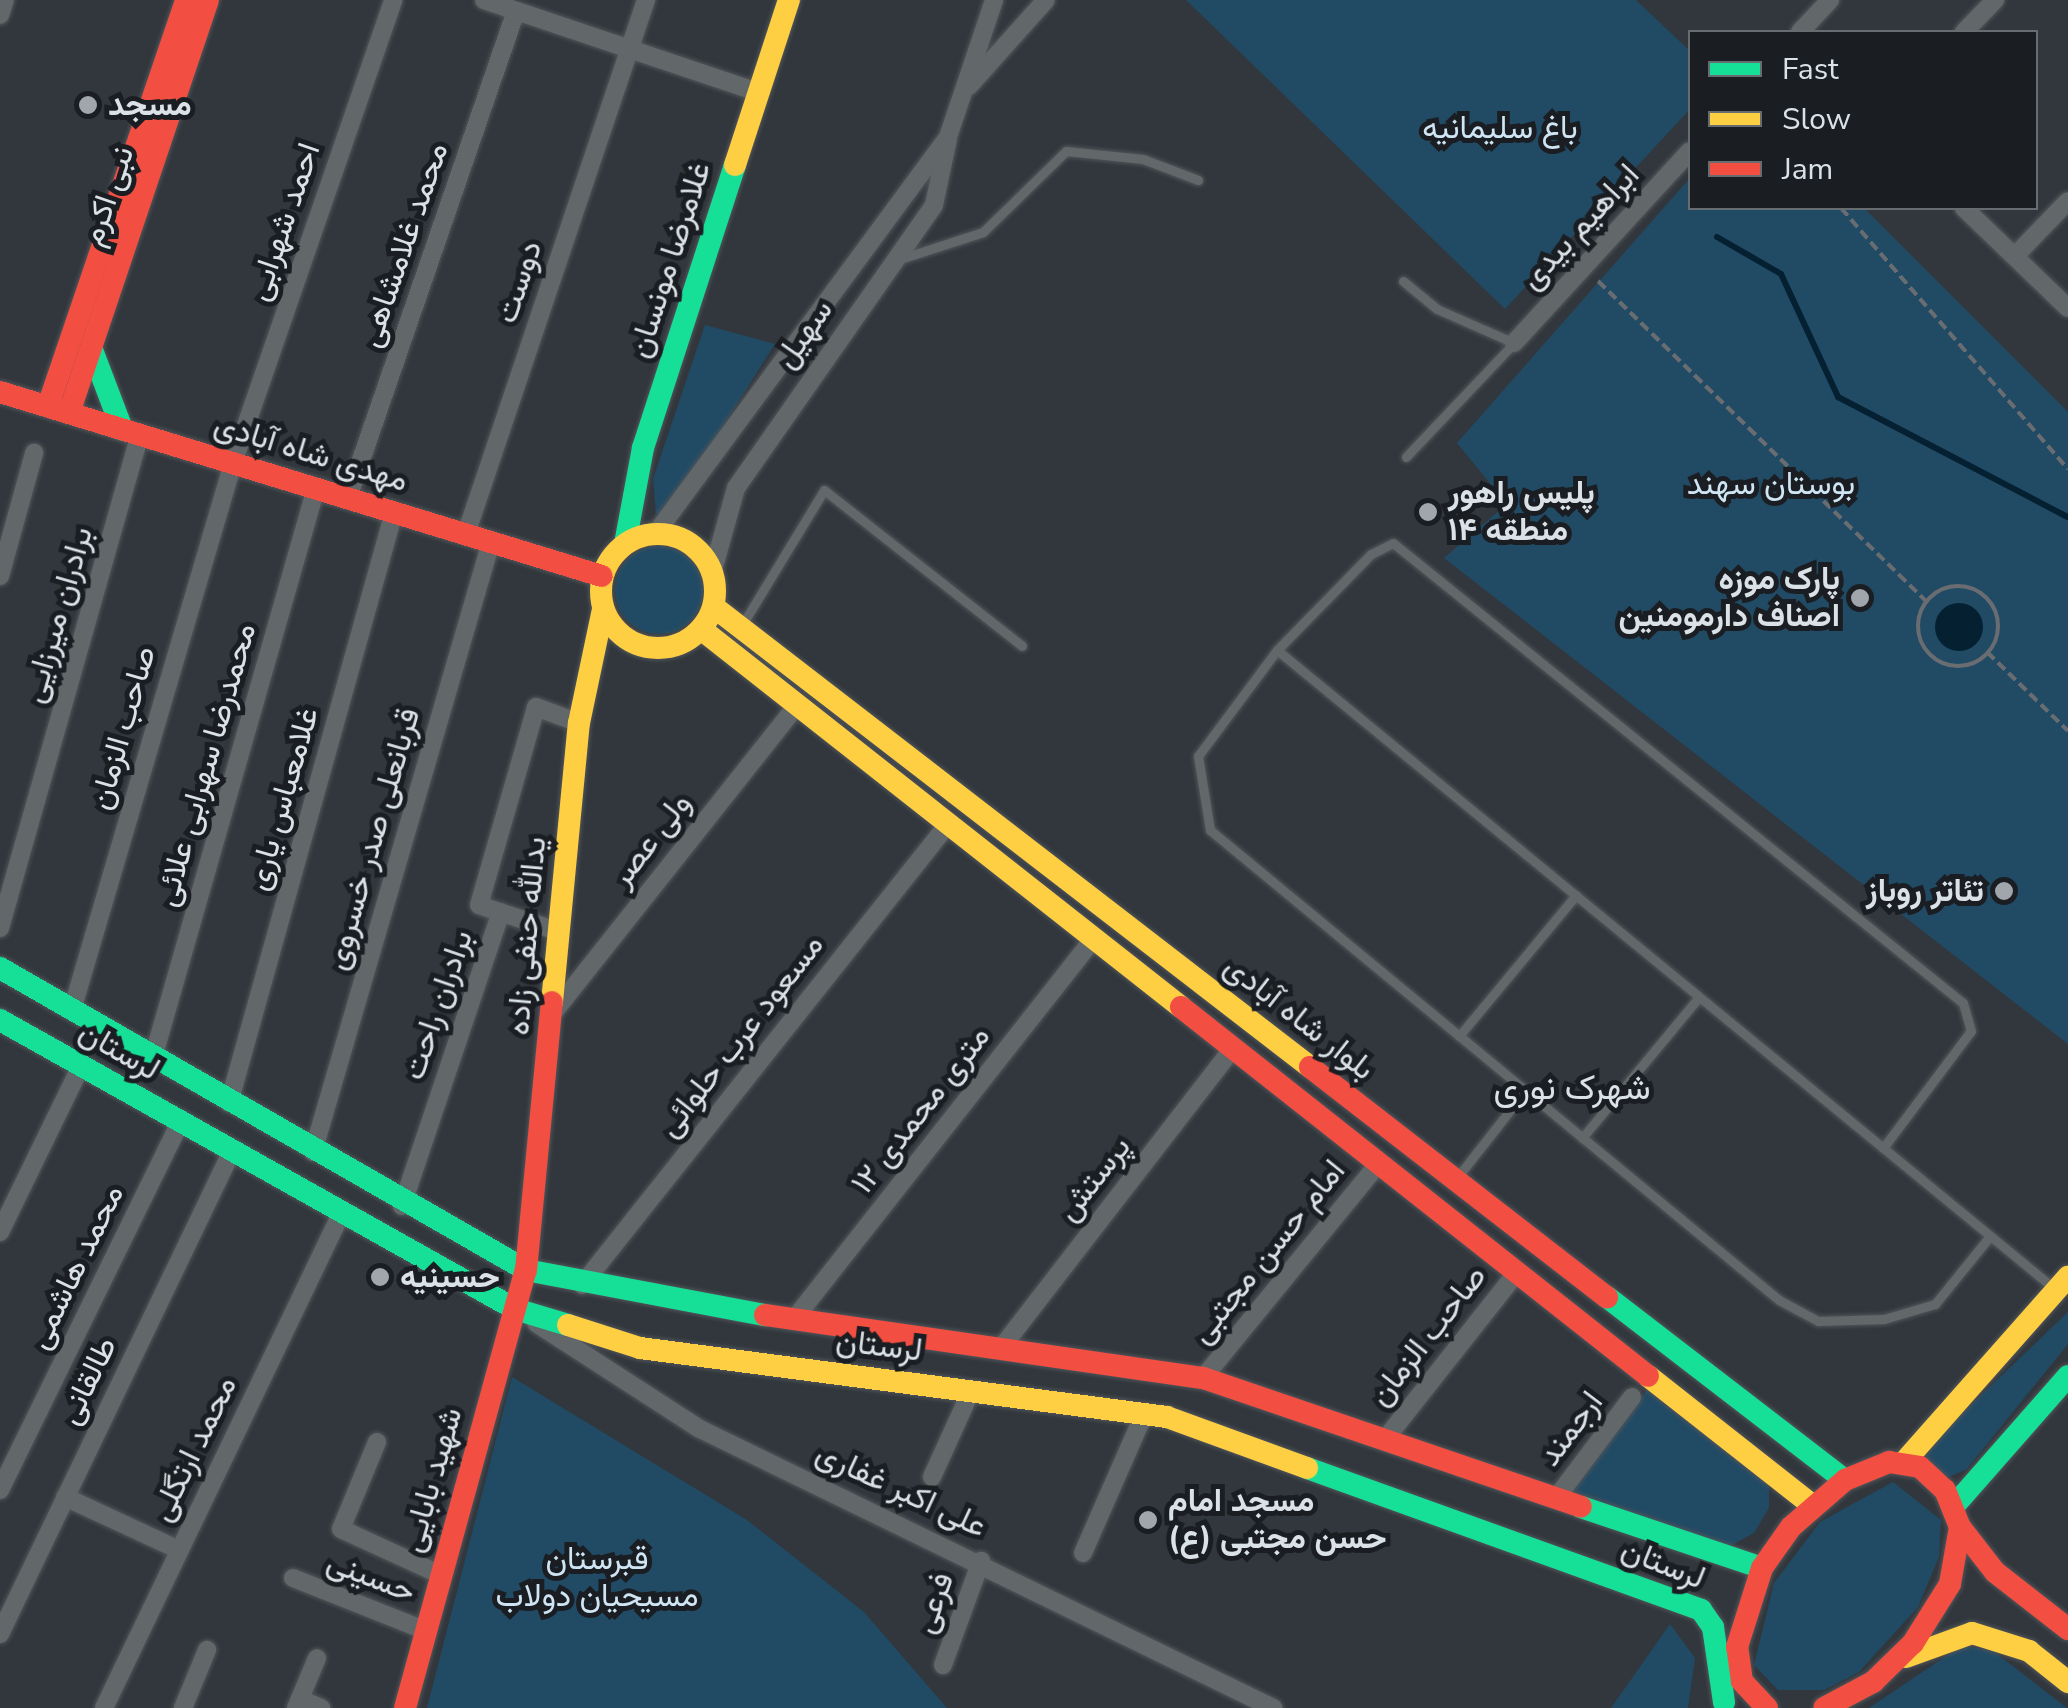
<!DOCTYPE html>
<meta charset="utf-8">
<style>
body{margin:0}
#map{position:relative;width:2068px;height:1708px;overflow:hidden;background:#31373c;font-family:"Nunito Sans",Vazirmatn,sans-serif}
div>[style]{position:absolute}
.green>*{inset:0;background:#214b65}
.round{border-radius:50%}
.water>*{inset:0;background:#042031}
.stream>*{height:6px;margin:-3px;padding:0 3px;transform-origin:3px;border-radius:3px;background:#042031}
.path>*{height:4px;margin-top:-2px;transform-origin:0;background:repeating-linear-gradient(90deg,#696d71 0 10px,transparent 0 15px)}
.path>.ring{margin:-2px;padding:0;box-sizing:content-box;background:none;border:4px solid #696d71;border-radius:50%}
.roads{filter:drop-shadow(0 0 2px #51555a) drop-shadow(0 0 2px #51555a)}
.lane>*{height:9px;margin:-4.5px;padding:0 4.5px;transform-origin:4.5px;border-radius:4.5px;background:#62676a}
.street>*{height:18px;margin:-9px;padding:0 9px;transform-origin:9px;border-radius:9px;background:#62676a}
.fast>*{height:22px;margin:-11px;padding:0 11px;transform-origin:11px;border-radius:11px;background:#16e098}
.slow>*{height:22px;margin:-11px;padding:0 11px;transform-origin:11px;border-radius:11px;background:#ffcf43}
.slow>.ring{margin:-11px;padding:0;box-sizing:content-box;background:none;border:22px solid #ffcf43;border-radius:50%}
.jam>*{height:22px;margin:-11px;padding:0 11px;transform-origin:11px;border-radius:11px;background:#f24e42}
.dots>*{width:28px;height:28px;translate:-50% -50%;box-sizing:border-box;border:5px solid #1a1e22;border-radius:50%}
span{translate:-50% -50%;white-space:nowrap;text-align:center;line-height:1.15;-webkit-text-stroke:10px #1a1e22;paint-order:stroke}
.poi-label{font-size:32px;color:#dbe2e7;font-weight:700}
.left{translate:0 -50%;text-align:left}
.right{translate:-100% -50%;text-align:right}
.park-label{font-size:32px;color:#cfe5f4}
.street-label{font-size:32px;color:#dbe2e7}
.neighbourhood-label{font-size:35px;color:#dbe2e7}
.legend{position:absolute;left:1688px;top:30px;width:350px;height:180px;box-sizing:border-box;background:#1a1e22;border:2px solid #676c71;margin:0;padding:12px 18px;list-style:none;font-size:30px;color:#dbe2e7}
.legend li{display:flex;align-items:center;gap:20px;height:50px}
.legend b{width:50px;border:2px solid #676c71}
</style>
<div id="map">
<div class="green">
<i style="clip-path:polygon(1186px 0,1636px 0,1690px 51px,1690px 109px,1505px 309px)"></i>
<i style="clip-path:polygon(1690px 178px,1690px 208px,1864px 208px,2068px 412px,2068px 1044px,1444px 558px,1507px 504px,1457px 443px)"></i>
<i style="clip-path:polygon(705px 325px,775px 344px,673px 505px,656px 515px,653px 479px)"></i>
<i class="round" style="left:615px;top:546px;width:88px;height:88px"></i>
<i style="clip-path:polygon(2068px 1312px,2068px 1344px,1966px 1470px,1945px 1478px,1920px 1454px)"></i>
<i style="clip-path:polygon(512px 1377px,747px 1520px,864px 1612px,947px 1708px,427px 1708px)"></i>
<i style="clip-path:polygon(1652px 1383px,1769px 1482px,1769px 1508px,1754px 1533px,1730px 1546px,1569px 1494px)"></i>
<i style="clip-path:polygon(1893px 1482px,1941px 1520px,1939px 1557px,1918px 1607px,1859px 1672px,1824px 1690px,1778px 1690px,1754px 1665px,1774px 1583px,1820px 1522px)"></i>
<i style="clip-path:polygon(1670px 1624px,1695px 1658px,1688px 1708px,1611px 1708px)"></i>
<i style="clip-path:polygon(1961px 1646px,1992px 1650px,2067px 1708px,1869px 1708px)"></i>
</div>
<div class="water">
<i class="round" style="left:1935px;top:603px;width:48px;height:48px"></i>
</div>
<div class="stream">
<i style="left:1717px;top:237px;width:74px;rotate:30deg"></i>
<i style="left:1781px;top:274px;width:136px;rotate:65.1deg"></i>
<i style="left:1838px;top:397px;width:259px;rotate:27.6deg"></i>
</div>
<div class="path">
<i style="left:1841px;top:208px;width:346px;rotate:49deg"></i>
<i style="left:1598px;top:281px;width:458px;rotate:44.3deg"></i>
<i class="ring" style="left:1918px;top:586px;width:76px;height:76px"></i>
<i style="left:1987px;top:652px;width:113px;rotate:44.3deg"></i>
</div>
<div class="roads">
<div class="lane">
<i style="left:900px;top:259px;width:87px;rotate:-18deg"></i>
<i style="left:983px;top:232px;width:116px;rotate:-44.3deg"></i>
<i style="left:1066px;top:151px;width:77px;rotate:5.9deg"></i>
<i style="left:1143px;top:159px;width:59px;rotate:20.9deg"></i>
<i style="left:1403px;top:281px;width:44px;rotate:39.5deg"></i>
<i style="left:1437px;top:309px;width:84px;rotate:23.8deg"></i>
<i style="left:1514px;top:343px;width:157px;rotate:133.5deg"></i>
<i style="left:742px;top:625px;width:158px;rotate:-58.7deg"></i>
<i style="left:824px;top:490px;width:252px;rotate:38.2deg"></i>
<i style="left:1277px;top:650px;width:1007px;rotate:39.4deg"></i>
<i style="left:1459px;top:1036px;width:183px;rotate:-50.3deg"></i>
<i style="left:1582px;top:1138px;width:183px;rotate:-50.3deg"></i>
<i style="left:1883px;top:1148px;width:146px;rotate:-53.1deg"></i>
<i style="left:1971px;top:1031px;width:29px;rotate:-106deg"></i>
<i style="left:1963px;top:1003px;width:732px;rotate:-141.1deg"></i>
<i style="left:1393px;top:543px;width:25px;rotate:153deg"></i>
<i style="left:1371px;top:554px;width:134px;rotate:134.4deg"></i>
<i style="left:1277px;top:650px;width:132px;rotate:126.7deg"></i>
<i style="left:1198px;top:756px;width:75px;rotate:80.8deg"></i>
<i style="left:1210px;top:830px;width:738px;rotate:39.56deg"></i>
<i style="left:1779px;top:1300px;width:44px;rotate:28.3deg"></i>
<i style="left:1818px;top:1321px;width:66px;rotate:-1.7deg"></i>
<i style="left:1884px;top:1319px;width:53px;rotate:-16.4deg"></i>
<i style="left:1935px;top:1304px;width:87px;rotate:-51deg"></i>
<i style="left:1456px;top:1179px;width:112px;rotate:-51.9deg"></i>
</div>
<div class="street">
<i style="left:484px;top:0;width:289px;rotate:18.6deg"></i>
<i style="left:0;top:15px;width:16px;rotate:-72deg"></i>
<i style="left:1800px;top:32px;width:44px;rotate:-46.8deg"></i>
<i style="left:1964px;top:32px;width:45px;rotate:-45.9deg"></i>
<i style="left:969px;top:86px;width:115px;rotate:-48.2deg"></i>
<i style="left:1964px;top:208px;width:144px;rotate:43.9deg"></i>
<i style="left:2015px;top:256px;width:76px;rotate:-46.1deg"></i>
<i style="left:1514px;top:343px;width:260px;rotate:-47.5deg"></i>
<i style="left:348px;top:498px;width:515px;rotate:-70.97deg"></i>
<i style="left:656px;top:533px;width:492px;rotate:-53.6deg"></i>
<i style="left:948px;top:137px;width:145px;rotate:-71.4deg"></i>
<i style="left:466px;top:534px;width:564px;rotate:-71.37deg"></i>
<i style="left:713px;top:570px;width:85px;rotate:-74.3deg"></i>
<i style="left:736px;top:488px;width:345px;rotate:-55deg"></i>
<i style="left:934px;top:205px;width:67px;rotate:-78deg"></i>
<i style="left:0;top:576px;width:128px;rotate:-74.5deg"></i>
<i style="left:0;top:928px;width:513px;rotate:-74.18deg"></i>
<i style="left:560px;top:932px;width:85px;rotate:-161.6deg"></i>
<i style="left:479px;top:905px;width:206px;rotate:-73.9deg"></i>
<i style="left:536px;top:707px;width:46px;rotate:20.4deg"></i>
<i style="left:72px;top:1010px;width:570px;rotate:-73.6deg"></i>
<i style="left:233px;top:463px;width:490px;rotate:-70.9deg"></i>
<i style="left:553px;top:1013px;width:393px;rotate:-51.6deg"></i>
<i style="left:153px;top:1058px;width:593px;rotate:-74.04deg"></i>
<i style="left:229px;top:1103px;width:614px;rotate:-74.4deg"></i>
<i style="left:313px;top:1152px;width:635px;rotate:-73.73deg"></i>
<i style="left:402px;top:1206px;width:310px;rotate:-71.4deg"></i>
<i style="left:0;top:1232px;width:185px;rotate:-64deg"></i>
<i style="left:582px;top:1285px;width:589px;rotate:-51.55deg"></i>
<i style="left:795px;top:1318px;width:484px;rotate:-51.8deg"></i>
<i style="left:536px;top:1323px;width:193px;rotate:32.9deg"></i>
<i style="left:698px;top:1428px;width:640px;rotate:25.96deg"></i>
<i style="left:1002px;top:1347px;width:378px;rotate:-52.3deg"></i>
<i style="left:1203px;top:1378px;width:278px;rotate:-50.7deg"></i>
<i style="left:1386px;top:1438px;width:211px;rotate:-51.7deg"></i>
<i style="left:377px;top:1442px;width:94px;rotate:112.5deg"></i>
<i style="left:341px;top:1529px;width:108px;rotate:24.7deg"></i>
<i style="left:932px;top:1477px;width:94px;rotate:-65.6deg"></i>
<i style="left:0;top:1490px;width:409px;rotate:-63.9deg"></i>
<i style="left:65px;top:1497px;width:126px;rotate:24.9deg"></i>
<i style="left:1557px;top:1497px;width:125px;rotate:-53.1deg"></i>
<i style="left:1083px;top:1553px;width:152px;rotate:-66.3deg"></i>
<i style="left:293px;top:1578px;width:144px;rotate:21.6deg"></i>
<i style="left:0;top:1634px;width:534px;rotate:-64.35deg"></i>
<i style="left:943px;top:1665px;width:111px;rotate:-69.9deg"></i>
<i style="left:300px;top:1699px;width:23px;rotate:23deg"></i>
<i style="left:104px;top:1708px;width:546px;rotate:-64.37deg"></i>
<i style="left:183px;top:1708px;width:63px;rotate:-67.5deg"></i>
<i style="left:296px;top:1708px;width:54px;rotate:-67.2deg"></i>
</div>
<div class="fast">
<i style="left:92px;top:350px;width:85px;rotate:69.2deg"></i>
<i style="left:625px;top:544px;width:98px;rotate:-79.4deg"></i>
<i style="left:643px;top:448px;width:298px;rotate:-72deg"></i>
<i style="left:0;top:968px;width:607px;rotate:29.86deg"></i>
<i style="left:526px;top:1270px;width:243px;rotate:10.7deg"></i>
<i style="left:0;top:1020px;width:591px;rotate:29.3deg"></i>
<i style="left:515px;top:1309px;width:55px;rotate:16.8deg"></i>
<i style="left:1607px;top:1297px;width:300px;rotate:37.6deg"></i>
<i style="left:1307px;top:1468px;width:419px;rotate:19.8deg"></i>
<i style="left:1701px;top:1610px;width:21px;rotate:55deg"></i>
<i style="left:1713px;top:1627px;width:76px;rotate:81.7deg"></i>
<i style="left:1581px;top:1507px;width:191px;rotate:18.6deg"></i>
<i style="left:1953px;top:1507px;width:174px;rotate:-48.7deg"></i>
</div>
<div class="slow">
<i style="left:735px;top:165px;width:174px;rotate:-71.9deg"></i>
<i class="ring" style="left:601px;top:534px;width:92px;height:92px"></i>
<i style="left:714px;top:607px;width:753px;rotate:37.66deg"></i>
<i style="left:701px;top:629px;width:611px;rotate:38.22deg"></i>
<i style="left:552px;top:1002px;width:280px;rotate:-84.5deg"></i>
<i style="left:579px;top:723px;width:116px;rotate:-78.1deg"></i>
<i style="left:568px;top:1325px;width:76px;rotate:17.7deg"></i>
<i style="left:640px;top:1348px;width:531px;rotate:7.46deg"></i>
<i style="left:1167px;top:1417px;width:149px;rotate:20deg"></i>
<i style="left:1648px;top:1376px;width:209px;rotate:38.2deg"></i>
<i style="left:1905px;top:1461px;width:246px;rotate:-48.5deg"></i>
<i style="left:1906px;top:1657px;width:70px;rotate:-20deg"></i>
<i style="left:1972px;top:1633px;width:60px;rotate:17.5deg"></i>
<i style="left:2029px;top:1651px;width:50px;rotate:38.5deg"></i>
</div>
<div class="jam">
<i style="left:0;top:392px;width:629px;rotate:17deg"></i>
<i style="left:48px;top:406px;width:429px;rotate:-71.2deg"></i>
<i style="left:69px;top:413px;width:436px;rotate:-71.4deg"></i>
<i style="left:1181px;top:1007px;width:595px;rotate:38.31deg"></i>
<i style="left:1310px;top:1067px;width:376px;rotate:37.8deg"></i>
<i style="left:765px;top:1315px;width:443px;rotate:8.2deg"></i>
<i style="left:1203px;top:1378px;width:399px;rotate:18.8deg"></i>
<i style="left:1960px;top:1527px;width:57px;rotate:52.1deg"></i>
<i style="left:1995px;top:1572px;width:93px;rotate:38deg"></i>
<i style="left:405px;top:1708px;width:454px;rotate:-74.6deg"></i>
<i style="left:526px;top:1270px;width:269px;rotate:-84.5deg"></i>
<i style="left:1767px;top:1708px;width:37px;rotate:-133deg"></i>
<i style="left:1742px;top:1681px;width:34px;rotate:-98deg"></i>
<i style="left:1737px;top:1647px;width:83px;rotate:-72.4deg"></i>
<i style="left:1762px;top:1568px;width:50px;rotate:-54.7deg"></i>
<i style="left:1791px;top:1527px;width:72px;rotate:-41deg"></i>
<i style="left:1845px;top:1480px;width:48px;rotate:-22.2deg"></i>
<i style="left:1889px;top:1462px;width:31px;rotate:9deg"></i>
<i style="left:1920px;top:1467px;width:34px;rotate:43deg"></i>
<i style="left:1945px;top:1490px;width:40px;rotate:68deg"></i>
<i style="left:1960px;top:1527px;width:58px;rotate:100deg"></i>
<i style="left:1950px;top:1584px;width:70px;rotate:122.1deg"></i>
<i style="left:1913px;top:1643px;width:56px;rotate:135.7deg"></i>
<i style="left:1873px;top:1682px;width:55px;rotate:152deg"></i>
</div>
</div>
<div class="dots">
<i style="left:88px;top:105px;background:#a0a6ab"></i>
<i style="left:1428px;top:512px;background:#a0a6ab"></i>
<i style="left:1860px;top:598px;background:#a0a6ab"></i>
<i style="left:2004px;top:891px;background:#a0a6ab"></i>
<i style="left:380px;top:1277px;background:#a0a6ab"></i>
<i style="left:1148px;top:1520px;background:#a0a6ab"></i>
</div>
<div class="poi-label">
<span class="left" style="left:108px;top:105px">مسجد</span>
<span class="left" style="left:1448px;top:512px">پلیس راهور<br>منطقه ۱۴</span>
<span class="right" style="left:1840px;top:598px">پارک موزه<br>اصناف دارمومنین</span>
<span class="right" style="left:1984px;top:891px">تئاتر روباز</span>
<span class="left" style="left:400px;top:1277px">حسینیه</span>
<span class="left" style="left:1168px;top:1520px">مسجد امام<br>حسن مجتبی (ع)</span>
</div>
<div class="park-label">
<span style="left:1500px;top:128px">باغ سلیمانیه</span>
<span style="left:1771px;top:484px">بوستان سهند</span>
<span style="left:597px;top:1578px">قبرستان<br>مسیحیان دولاب</span>
</div>
<div class="street-label">
<span style="left:108px;top:196px;rotate:-71deg">نبی اکرم</span>
<span style="left:284px;top:222px;rotate:-71deg">احمد شهرابی</span>
<span style="left:1580px;top:227px;rotate:-47deg">ابراهیم بیدی</span>
<span style="left:404px;top:245px;rotate:-71deg">محمد غلامشاهی</span>
<span style="left:670px;top:260px;rotate:-72deg">غلامرضا مونسان</span>
<span style="left:519px;top:282px;rotate:-71deg">دوست</span>
<span style="left:804px;top:334px;rotate:-55deg">سهیل</span>
<span style="left:311px;top:453px;rotate:17deg">مهدی شاه آبادی</span>
<span style="left:58px;top:615px;rotate:-74deg">برادران میرزایی</span>
<span style="left:123px;top:728px;rotate:-74deg">صاحب الزمان</span>
<span style="left:206px;top:765px;rotate:-74deg">محمدرضا سهرابی علائی</span>
<span style="left:283px;top:799px;rotate:-74deg">غلامعباس یاری</span>
<span style="left:373px;top:839px;rotate:-74deg">قربانعلی صدر خسروی</span>
<span style="left:651px;top:840px;rotate:-52deg">ولی عصر</span>
<span style="left:527px;top:936px;rotate:-85deg">یدالله حنفی زاده</span>
<span style="left:438px;top:1005px;rotate:-71deg">برادران راحت</span>
<span style="left:1299px;top:1018px;rotate:38deg">بلوار شاه آبادی</span>
<span style="left:741px;top:1036px;rotate:-52deg">مسعود عرب حلوائی</span>
<span style="left:119px;top:1051px;rotate:30deg">لرستان</span>
<span style="left:921px;top:1110px;rotate:-52deg">۱۲ متری محمدی</span>
<span style="left:1094px;top:1179px;rotate:-52deg">پرستش</span>
<span style="left:1268px;top:1252px;rotate:-51deg">امام حسن مجتبی</span>
<span style="left:76px;top:1267px;rotate:-64deg">محمد هاشمی</span>
<span style="left:1428px;top:1336px;rotate:-52deg">صاحب الزمان</span>
<span style="left:879px;top:1346px;rotate:7deg">لرستان</span>
<span style="left:88px;top:1381px;rotate:-64deg">طالقانی</span>
<span style="left:1571px;top:1429px;rotate:-53deg">ارجمند</span>
<span style="left:194px;top:1449px;rotate:-64deg">محمد ارتگلی</span>
<span style="left:432px;top:1480px;rotate:-74deg">شهید بابایی</span>
<span style="left:901px;top:1490px;rotate:25deg">علی اکبر غفاری</span>
<span style="left:1663px;top:1564px;rotate:22deg">لرستان</span>
<span style="left:371px;top:1577px;rotate:21deg">حسینی</span>
<span style="left:934px;top:1603px;rotate:-70deg">فرعی</span>
</div>
<div class="neighbourhood-label">
<span style="left:1572px;top:1088px">شهرک نوری</span>
</div>
<ul class="legend">
<li><b style="height:12px;background:#16e098"></b>Fast</li>
<li><b style="height:12px;background:#ffcf43"></b>Slow</li>
<li><b style="height:12px;background:#f24e42"></b>Jam</li>
</ul>
</div>
